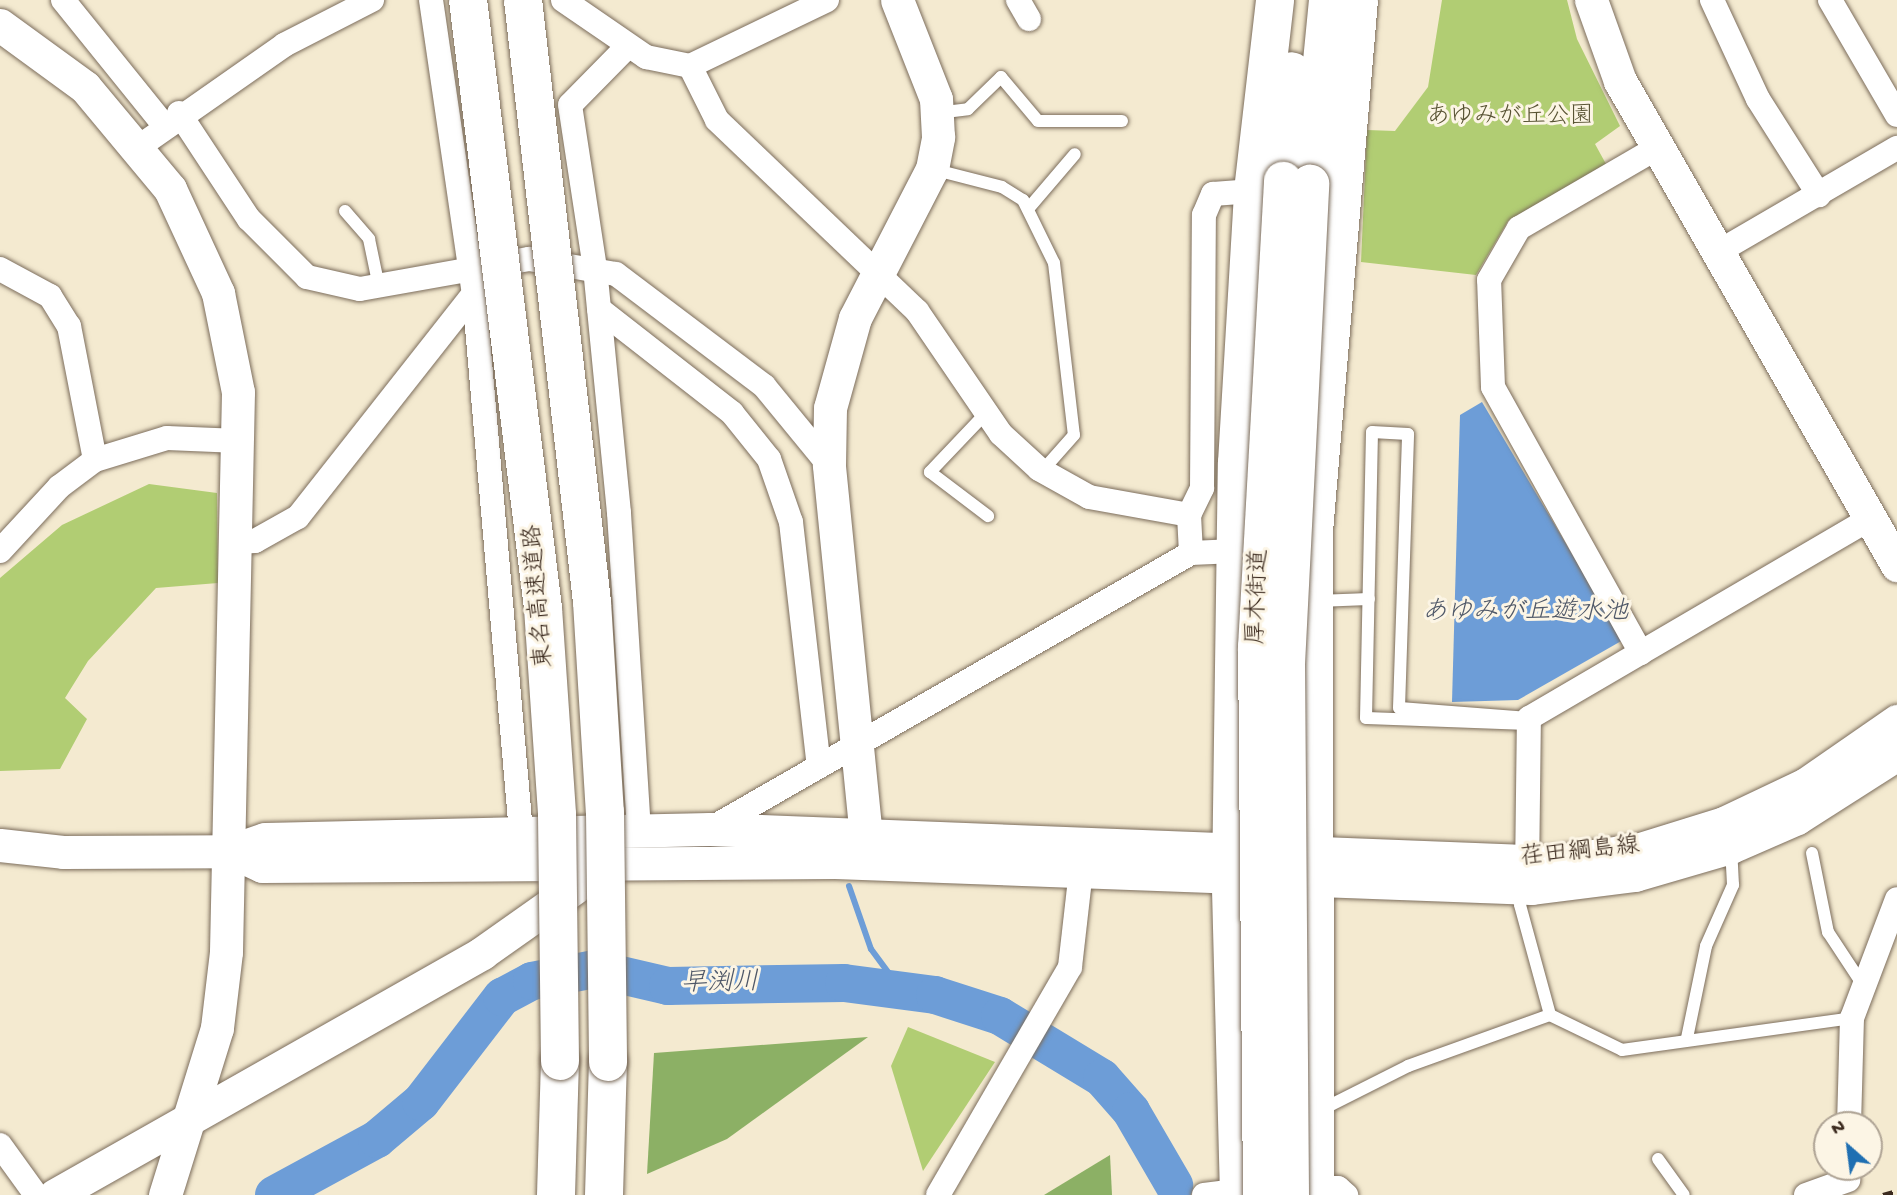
<!DOCTYPE html>
<meta charset="utf-8">
<style>
body{margin:0}
#map{position:relative;width:1897px;height:1195px;overflow:hidden;background:#f4ead0;font-family:"Gochi Hand","Klee One",sans-serif}
div>[style]{position:absolute}
.green>*{inset:0;background:#b1cd73}
.forest>*{inset:0;background:#8cb065}
.water>*{inset:0;background:#6d9dd7}
.stream>*{height:6px;margin:-3px;padding:0 3px;transform-origin:3px;border-radius:3px;background:#6d9dd7}
.river>*{height:38px;margin:-19px;padding:0 19px;transform-origin:19px;border-radius:19px;background:#6d9dd7}
.roads{filter:drop-shadow(0 0 2px #7c6d5c) drop-shadow(0 0 2px #7c6d5c)}
.lane>*{height:12px;margin:-6px;padding:0 6px;transform-origin:6px;border-radius:6px;background:#fff}
.street>*{height:24px;margin:-12px;padding:0 12px;transform-origin:12px;border-radius:12px;background:#fff}
.secondary>*{height:33px;margin:-16.5px;padding:0 16.5px;transform-origin:16.5px;border-radius:16.5px;background:#fff}
.highway>*{height:38px;margin:-19px;padding:0 19px;transform-origin:19px;border-radius:19px;background:#fff}
.rail>*{height:5px;margin-top:-2.5px;transform-origin:0;background:repeating-linear-gradient(90deg,#3b2a1e 0 10px,transparent 0 15px)}
.bridges{filter:drop-shadow(0 0 2px #7c6d5c) drop-shadow(0 0 2px #7c6d5c)}
.highway-bridge>*{height:38px;margin:-19px;padding:0 19px;transform-origin:19px;border-radius:19px;background:#fff}
span{translate:-50% -50%;white-space:nowrap;text-align:center;line-height:1.15;-webkit-text-stroke:6px #fcf5e5;paint-order:stroke}
.park-label{font-size:24px;color:#585333}
.street-label{font-size:24px;color:#3b2a1e}
.water-label{font-size:26px;color:#4f5868;font-style:italic}
.north{position:absolute;left:1813px;top:1111px;width:70px;height:70px;box-sizing:border-box;background:#fcf5e5;border:2px solid #afa495;border-radius:50%;rotate:332deg;font-size:19px;font-weight:700;line-height:28px;text-align:center;color:#3b2a1e}
.north::after{content:'';display:block;margin:auto;width:24px;height:32px;background:#1f6fb2;clip-path:polygon(50% 0,100% 100%,50% 72%,0 100%)}
</style>
<div id="map">
<div class="green">
<i style="clip-path:polygon(1442px 0,1567px 0,1577px 39px,1620px 126px,1595px 144px,1606px 164px,1508px 221px,1476px 275px,1361px 262px,1367px 130px,1395px 131px,1428px 87px)"></i>
<i style="clip-path:polygon(149px 484px,217px 493px,218px 583px,156px 588px,88px 661px,65px 698px,87px 719px,60px 769px,0 771px,0 578px,62px 525px)"></i>
<i style="clip-path:polygon(908px 1027px,995px 1062px,923px 1171px,891px 1066px)"></i>
</div>
<div class="forest">
<i style="clip-path:polygon(868px 1037px,727px 1139px,647px 1174px,654px 1053px)"></i>
<i style="clip-path:polygon(1110px 1155px,1112px 1195px,1044px 1195px)"></i>
</div>
<div class="water">
<i style="clip-path:polygon(1482px 402px,1623px 640px,1518px 700px,1452px 702px,1460px 415px)"></i>
</div>
<div class="stream">
<i style="left:849px;top:886px;width:67px;rotate:70.8deg"></i>
<i style="left:871px;top:949px;width:52px;rotate:53.6deg"></i>
</div>
<div class="river">
<i style="left:274px;top:1195px;width:117px;rotate:-28.5deg"></i>
<i style="left:377px;top:1139px;width:57px;rotate:-40.1deg"></i>
<i style="left:421px;top:1102px;width:133px;rotate:-52.4deg"></i>
<i style="left:502px;top:997px;width:34px;rotate:-28deg"></i>
<i style="left:532px;top:981px;width:64px;rotate:-10.8deg"></i>
<i style="left:595px;top:969px;width:75px;rotate:13.1deg"></i>
<i style="left:668px;top:986px;width:176px;rotate:-1deg"></i>
<i style="left:844px;top:983px;width:92px;rotate:7.5deg"></i>
<i style="left:935px;top:995px;width:68px;rotate:17.9deg"></i>
<i style="left:1000px;top:1016px;width:119px;rotate:31.3deg"></i>
<i style="left:1102px;top:1078px;width:44px;rotate:48.7deg"></i>
<i style="left:1131px;top:1111px;width:86px;rotate:59.8deg"></i>
</div>
<div class="roads">
<div class="lane">
<i style="left:937px;top:113px;width:31px;rotate:-7deg"></i>
<i style="left:968px;top:109px;width:46px;rotate:-44.1deg"></i>
<i style="left:1001px;top:77px;width:57px;rotate:49.9deg"></i>
<i style="left:1038px;top:121px;width:84px"></i>
<i style="left:932px;top:169px;width:72px;rotate:14.4deg"></i>
<i style="left:1002px;top:187px;width:25px;rotate:32deg"></i>
<i style="left:1023px;top:200px;width:70px;rotate:63.8deg"></i>
<i style="left:1054px;top:263px;width:173px;rotate:83.4deg"></i>
<i style="left:1074px;top:435px;width:48px;rotate:131.6deg"></i>
<i style="left:1028px;top:209px;width:72px;rotate:-49.5deg"></i>
<i style="left:345px;top:211px;width:37px;rotate:49deg"></i>
<i style="left:369px;top:239px;width:49px;rotate:78.2deg"></i>
<i style="left:987px;top:412px;width:83px;rotate:133.5deg"></i>
<i style="left:930px;top:472px;width:73px;rotate:37.2deg"></i>
<i style="left:1317px;top:601px;width:52px;rotate:-2.2deg"></i>
<i style="left:1529px;top:718px;width:130px;rotate:-175.6deg"></i>
<i style="left:1399px;top:708px;width:274px;rotate:-88.1deg"></i>
<i style="left:1408px;top:434px;width:36px;rotate:-177deg"></i>
<i style="left:1372px;top:432px;width:286px;rotate:91.2deg"></i>
<i style="left:1366px;top:718px;width:163px;rotate:2.1deg"></i>
<i style="left:1812px;top:853px;width:81px;rotate:78.6deg"></i>
<i style="left:1828px;top:932px;width:64px;rotate:56.6deg"></i>
<i style="left:1523px;top:890px;width:15px;rotate:101deg"></i>
<i style="left:1520px;top:905px;width:114px;rotate:74.7deg"></i>
<i style="left:1687px;top:1038px;width:94px;rotate:-78.3deg"></i>
<i style="left:1706px;top:946px;width:67px;rotate:-66.1deg"></i>
<i style="left:1733px;top:885px;width:37px;rotate:-93deg"></i>
<i style="left:1321px;top:1110px;width:97px;rotate:-26.8deg"></i>
<i style="left:1408px;top:1066px;width:151px;rotate:-19.8deg"></i>
<i style="left:1550px;top:1015px;width:80px;rotate:25.9deg"></i>
<i style="left:1622px;top:1050px;width:232px;rotate:-7.9deg"></i>
<i style="left:1658px;top:1159px;width:44px;rotate:54.2deg"></i>
</div>
<div class="street">
<i style="left:63px;top:0;width:161px;rotate:51.1deg"></i>
<i style="left:431px;top:0;width:296px;rotate:81.7deg"></i>
<i style="left:474px;top:293px;width:541px;rotate:85.02deg"></i>
<i style="left:563px;top:0;width:101px;rotate:34.5deg"></i>
<i style="left:646px;top:57px;width:45px;rotate:11.6deg"></i>
<i style="left:690px;top:66px;width:152px;rotate:-25.7deg"></i>
<i style="left:1018px;top:0;width:22px;rotate:60deg"></i>
<i style="left:1712px;top:0;width:109px;rotate:65.1deg"></i>
<i style="left:1758px;top:99px;width:114px;rotate:57.6deg"></i>
<i style="left:1830px;top:0;width:133px;rotate:59.8deg"></i>
<i style="left:627px;top:47px;width:81px;rotate:134.5deg"></i>
<i style="left:570px;top:105px;width:165px;rotate:81.3deg"></i>
<i style="left:595px;top:268px;width:246px;rotate:84.4deg"></i>
<i style="left:619px;top:513px;width:317px;rotate:86.4deg"></i>
<i style="left:690px;top:66px;width:60px;rotate:63.4deg"></i>
<i style="left:717px;top:120px;width:277px;rotate:43.7deg"></i>
<i style="left:917px;top:311px;width:149px;rotate:55.7deg"></i>
<i style="left:1001px;top:434px;width:52px;rotate:42.6deg"></i>
<i style="left:1039px;top:469px;width:57px;rotate:29.2deg"></i>
<i style="left:1089px;top:497px;width:102px;rotate:10.2deg"></i>
<i style="left:1189px;top:515px;width:38px;rotate:87deg"></i>
<i style="left:1191px;top:553px;width:44px;rotate:-2.6deg"></i>
<i style="left:179px;top:113px;width:127px;rotate:56.6deg"></i>
<i style="left:249px;top:219px;width:82px;rotate:45deg"></i>
<i style="left:307px;top:277px;width:54px;rotate:12.8deg"></i>
<i style="left:360px;top:289px;width:172px;rotate:-10.1deg"></i>
<i style="left:529px;top:259px;width:88px;rotate:9.8deg"></i>
<i style="left:616px;top:274px;width:186px;rotate:37.1deg"></i>
<i style="left:764px;top:386px;width:102px;rotate:50.6deg"></i>
<i style="left:140px;top:146px;width:176px;rotate:-35deg"></i>
<i style="left:284px;top:45px;width:99px;rotate:-27.1deg"></i>
<i style="left:1718px;top:252px;width:207px;rotate:-30.2deg"></i>
<i style="left:0;top:269px;width:57px;rotate:28.4deg"></i>
<i style="left:50px;top:296px;width:36px;rotate:58deg"></i>
<i style="left:69px;top:326px;width:136px;rotate:79deg"></i>
<i style="left:599px;top:309px;width:169px;rotate:38deg"></i>
<i style="left:732px;top:413px;width:59px;rotate:51.2deg"></i>
<i style="left:769px;top:459px;width:67px;rotate:70.8deg"></i>
<i style="left:791px;top:522px;width:246px;rotate:83.5deg"></i>
<i style="left:1189px;top:515px;width:30px;rotate:-64deg"></i>
<i style="left:1202px;top:488px;width:273px;rotate:-89.6deg"></i>
<i style="left:1204px;top:215px;width:23px;rotate:-67deg"></i>
<i style="left:1213px;top:194px;width:40px;rotate:-4.3deg"></i>
<i style="left:236px;top:542px;width:19px;rotate:-3deg"></i>
<i style="left:255px;top:541px;width:49px;rotate:-29.2deg"></i>
<i style="left:298px;top:517px;width:285px;rotate:-51.8deg"></i>
<i style="left:0;top:551px;width:87px;rotate:-47.3deg"></i>
<i style="left:59px;top:487px;width:45px;rotate:-36.9deg"></i>
<i style="left:95px;top:460px;width:75px;rotate:-17deg"></i>
<i style="left:167px;top:438px;width:72px;rotate:2.4deg"></i>
<i style="left:1641px;top:653px;width:304px;rotate:-119.1deg"></i>
<i style="left:1493px;top:387px;width:107px;rotate:-92.1deg"></i>
<i style="left:1489px;top:280px;width:60px;rotate:-60deg"></i>
<i style="left:1519px;top:228px;width:160px;rotate:-30.1deg"></i>
<i style="left:710px;top:829px;width:555px;rotate:-29.85deg"></i>
<i style="left:1527px;top:876px;width:158px;rotate:-89.3deg"></i>
<i style="left:1529px;top:718px;width:396px;rotate:-30.3deg"></i>
<i style="left:1849px;top:1125px;width:107px;rotate:-88.4deg"></i>
<i style="left:1852px;top:1018px;width:127px;rotate:-69.3deg"></i>
<i style="left:0;top:1145px;width:62px;rotate:54.2deg"></i>
<i style="left:1301px;top:1188px;width:37px"></i>
<i style="left:1338px;top:1188px;width:11px;rotate:41deg"></i>
<i style="left:938px;top:1195px;width:263px;rotate:-59.9deg"></i>
<i style="left:1070px;top:967px;width:97px;rotate:-83.5deg"></i>
<i style="left:1204px;top:1195px;width:47px;rotate:-7.3deg"></i>
<i style="left:1806px;top:1195px;width:45px;rotate:-19.7deg"></i>
</div>
<div class="secondary">
<i style="left:1591px;top:0;width:86px;rotate:70.3deg"></i>
<i style="left:1620px;top:81px;width:558px;rotate:60.22deg"></i>
<i style="left:0;top:25px;width:105px;rotate:36.1deg"></i>
<i style="left:85px;top:87px;width:133px;rotate:50.2deg"></i>
<i style="left:170px;top:189px;width:115px;rotate:65.2deg"></i>
<i style="left:218px;top:293px;width:101px;rotate:78.6deg"></i>
<i style="left:238px;top:392px;width:560px;rotate:91.23deg"></i>
<i style="left:226px;top:952px;width:77px;rotate:96.8deg"></i>
<i style="left:217px;top:1028px;width:175px;rotate:107.3deg"></i>
<i style="left:866px;top:837px;width:374px;rotate:-95.7deg"></i>
<i style="left:829px;top:465px;width:57px;rotate:-89deg"></i>
<i style="left:830px;top:408px;width:93px;rotate:-74.5deg"></i>
<i style="left:855px;top:318px;width:168px;rotate:-62.7deg"></i>
<i style="left:932px;top:169px;width:33px;rotate:-79deg"></i>
<i style="left:938px;top:137px;width:38px;rotate:-93deg"></i>
<i style="left:936px;top:99px;width:106px;rotate:-111.5deg"></i>
<i style="left:0;top:845px;width:63px;rotate:6.3deg"></i>
<i style="left:63px;top:852px;width:167px;rotate:-0.3deg"></i>
<i style="left:230px;top:851px;width:37px;rotate:-19deg"></i>
<i style="left:265px;top:839px;width:445px;rotate:-1.3deg"></i>
<i style="left:710px;top:829px;width:840px;rotate:2.25deg"></i>
<i style="left:1549px;top:862px;width:89px;rotate:-7.8deg"></i>
<i style="left:1637px;top:850px;width:91px;rotate:-17.2deg"></i>
<i style="left:1724px;top:823px;width:91px;rotate:-25.4deg"></i>
<i style="left:1806px;top:784px;width:111px;rotate:-34.7deg"></i>
<i style="left:230px;top:851px;width:35px;rotate:25deg"></i>
<i style="left:262px;top:866px;width:573px;rotate:-0.4deg"></i>
<i style="left:835px;top:862px;width:697px;rotate:2.14deg"></i>
<i style="left:1532px;top:888px;width:104px;rotate:-7.2deg"></i>
<i style="left:1635px;top:875px;width:100px;rotate:-16.3deg"></i>
<i style="left:1731px;top:847px;width:72px;rotate:-23.7deg"></i>
<i style="left:1797px;top:818px;width:119px;rotate:-32.6deg"></i>
<i style="left:55px;top:1195px;width:491px;rotate:-29.5deg"></i>
<i style="left:482px;top:953px;width:113px;rotate:-35.2deg"></i>
</div>
<div class="highway">
<i style="left:1283px;top:181px;width:110px;rotate:-85.3deg"></i>
<i style="left:1310px;top:184px;width:185px;rotate:-84.4deg"></i>
<i style="left:556px;top:1195px;width:134px;rotate:-88.3deg"></i>
<i style="left:604px;top:1195px;width:133px;rotate:-88.3deg"></i>
<i style="left:1239px;top:1195px;width:313px;rotate:-91.5deg"></i>
<i style="left:1231px;top:882px;width:419px;rotate:-89.2deg"></i>
<i style="left:1237px;top:463px;width:272px;rotate:-86.6deg"></i>
<i style="left:1253px;top:191px;width:192px;rotate:-83.4deg"></i>
<i style="left:1315px;top:1195px;width:664px;rotate:-90.09deg"></i>
<i style="left:1314px;top:531px;width:533px;rotate:-85.16deg"></i>
</div>
</div>
<div class="rail">
<i style="left:1883px;top:1195px;width:15px;rotate:-16deg"></i>
</div>
<div class="bridges">
<div class="highway-bridge">
<i style="left:468px;top:0;width:613px;rotate:82.97deg"></i>
<i style="left:543px;top:608px;width:207px;rotate:86.1deg"></i>
<i style="left:557px;top:815px;width:246px;rotate:89.3deg"></i>
<i style="left:523px;top:0;width:606px;rotate:83.46deg"></i>
<i style="left:592px;top:602px;width:210px;rotate:86.5deg"></i>
<i style="left:605px;top:812px;width:250px;rotate:89.3deg"></i>
<i style="left:1262px;top:1195px;width:548px;rotate:-90.52deg"></i>
<i style="left:1257px;top:647px;width:467px;rotate:-86.8deg"></i>
<i style="left:1290px;top:1195px;width:531px;rotate:-90.43deg"></i>
<i style="left:1286px;top:664px;width:481px;rotate:-87.1deg"></i>
</div>
</div>
<div class="park-label">
<span style="left:1510px;top:118px">あゆみが丘公園</span>
</div>
<div class="street-label">
<span style="left:540px;top:596px;rotate:-95deg">東名高速道路</span>
<span style="left:1259px;top:597px;rotate:-88deg">厚木街道</span>
<span style="left:1580px;top:853px;rotate:-6deg">荏田綱島線</span>
</div>
<div class="water-label">
<span style="left:1525px;top:614px">あゆみが丘遊水池</span>
<span style="left:720px;top:985px;rotate:-1deg">早渕川</span>
</div>
<div class="north">N</div>
</div>
